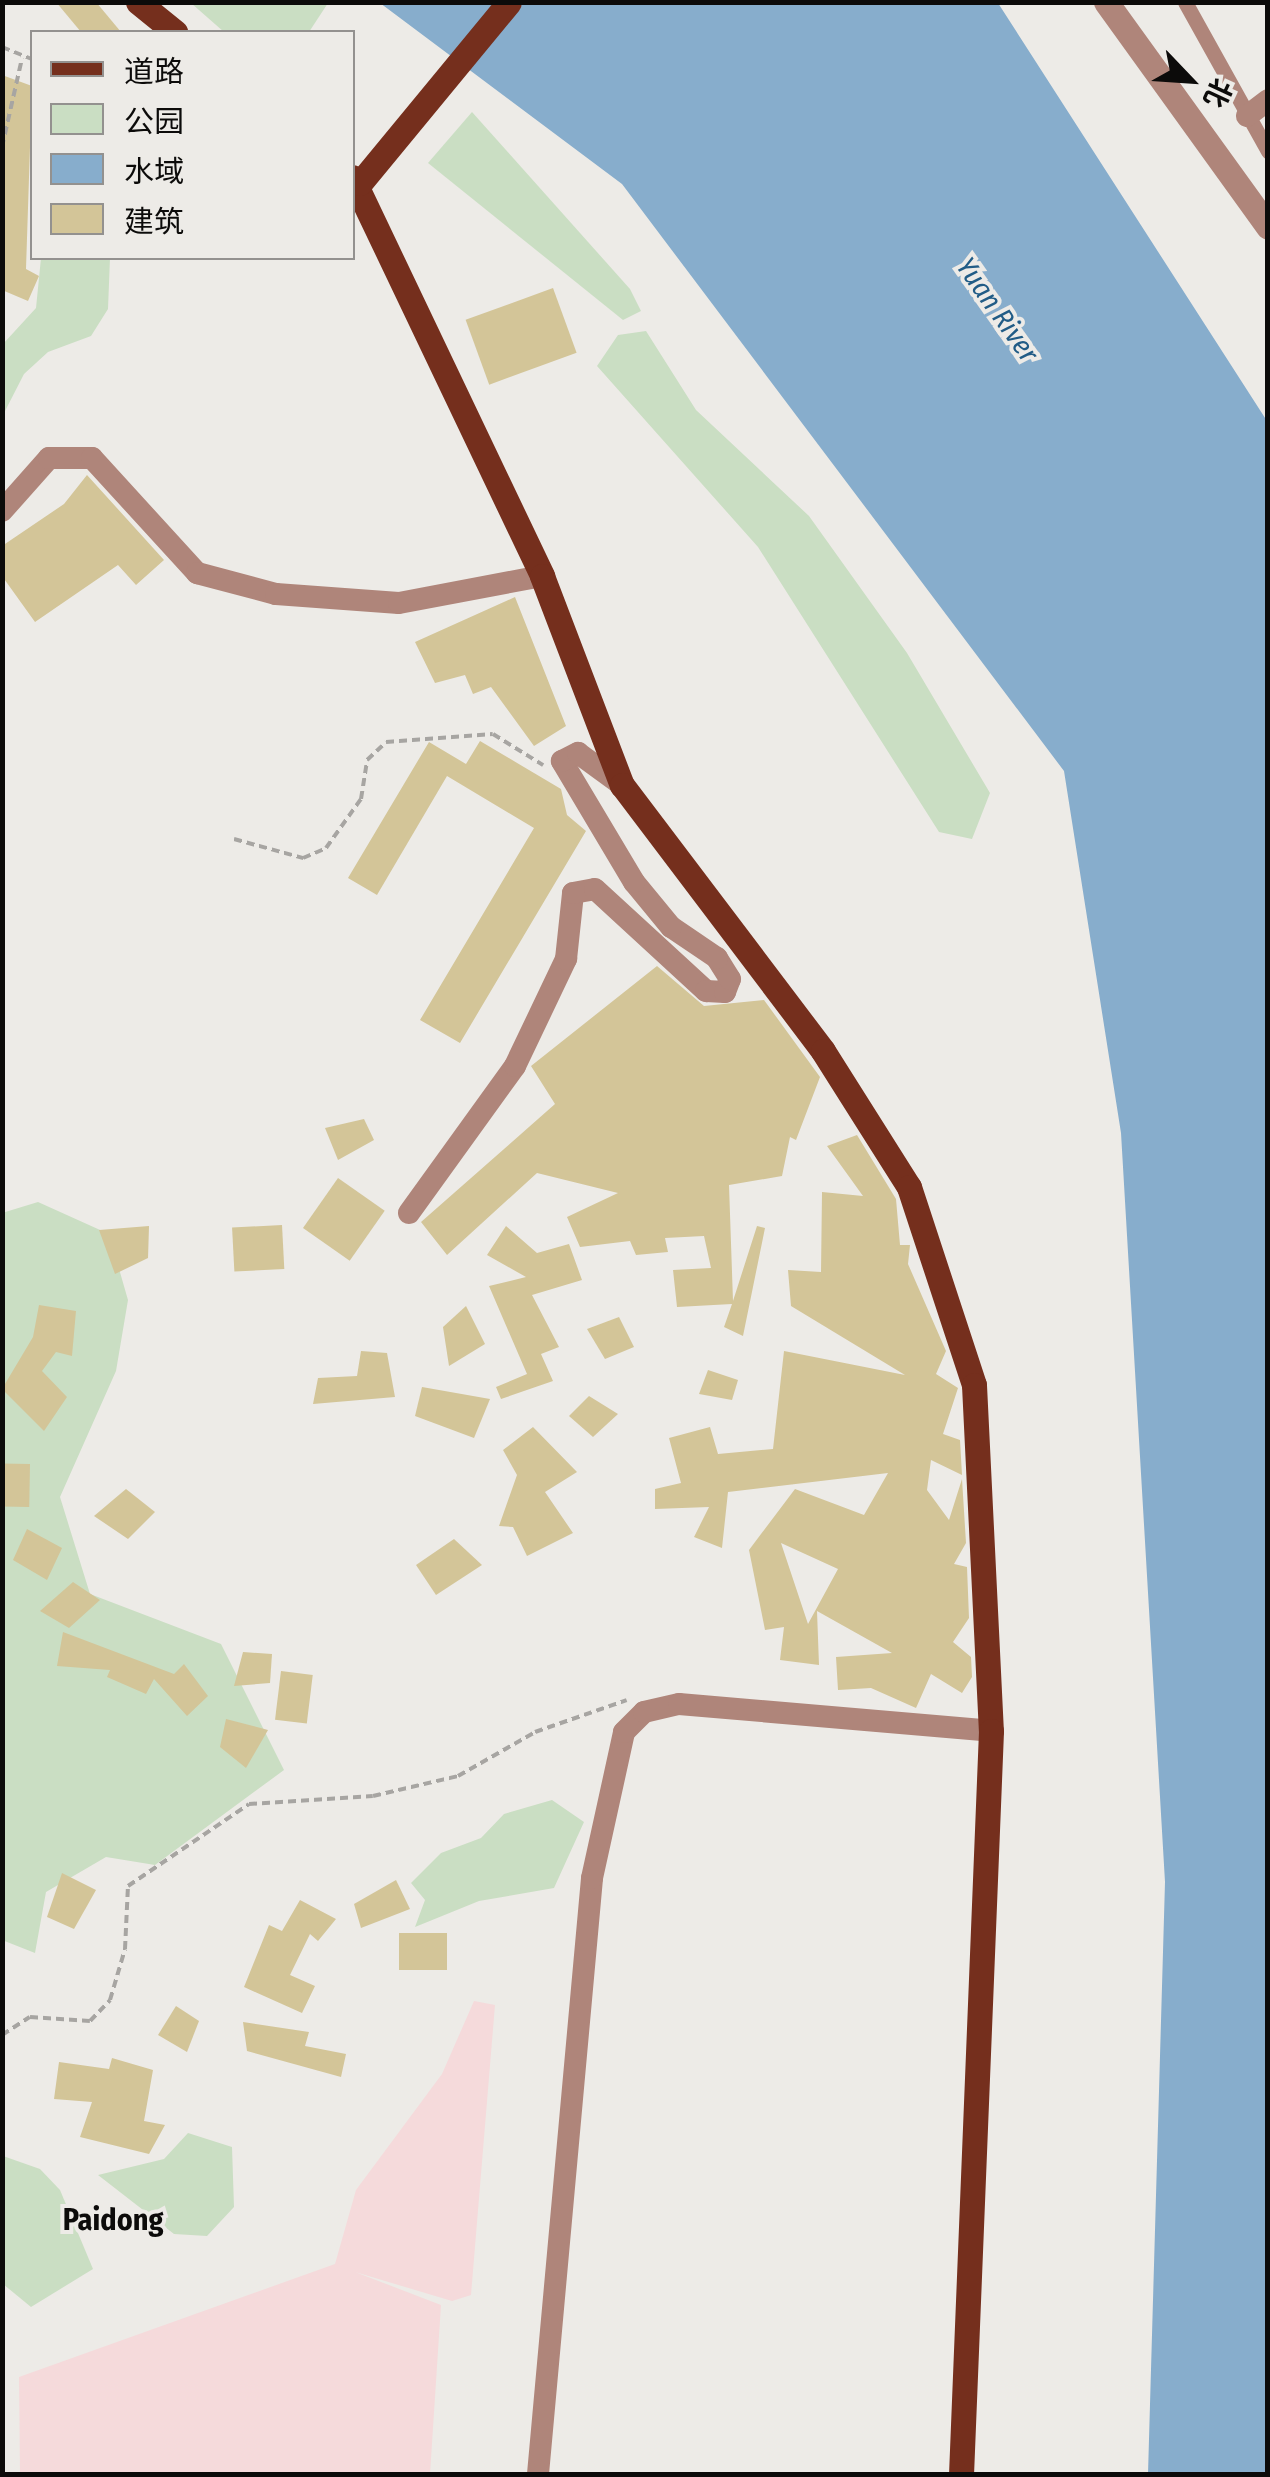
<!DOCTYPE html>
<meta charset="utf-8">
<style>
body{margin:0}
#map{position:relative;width:1270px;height:2477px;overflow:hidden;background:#edebe7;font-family:"Fira Sans Condensed","Noto Sans SC",sans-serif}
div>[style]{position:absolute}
.education>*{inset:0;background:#f5dadb}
.green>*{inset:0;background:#cadec3}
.water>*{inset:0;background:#87adcc}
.building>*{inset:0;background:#d3c598;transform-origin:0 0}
.path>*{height:4px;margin-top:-2px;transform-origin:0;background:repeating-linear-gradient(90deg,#a7a5a2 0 8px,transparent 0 13px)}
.pedestrian>*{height:15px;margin:-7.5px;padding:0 7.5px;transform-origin:7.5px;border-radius:7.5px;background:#af857a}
.minor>*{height:22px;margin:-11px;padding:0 11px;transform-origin:11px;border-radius:11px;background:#af857a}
.tertiary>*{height:25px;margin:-12.5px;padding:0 12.5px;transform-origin:12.5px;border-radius:12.5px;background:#af857a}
.primary>*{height:25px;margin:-12.5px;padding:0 12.5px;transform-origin:12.5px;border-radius:12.5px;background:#752f1d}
span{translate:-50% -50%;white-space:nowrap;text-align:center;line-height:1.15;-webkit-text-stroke:8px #edebe7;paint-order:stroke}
.water-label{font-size:28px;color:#215c86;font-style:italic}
.quarter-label{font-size:30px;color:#0c0b0a;font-weight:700}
.frame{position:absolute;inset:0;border:5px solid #0c0b0a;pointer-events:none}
.legend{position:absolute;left:30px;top:30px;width:325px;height:230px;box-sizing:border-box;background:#edebe7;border:2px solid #93918f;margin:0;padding:12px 18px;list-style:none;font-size:30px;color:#0c0b0a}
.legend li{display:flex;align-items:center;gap:20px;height:50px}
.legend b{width:50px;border:2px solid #93918f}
.north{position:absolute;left:1140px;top:30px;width:100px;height:100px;-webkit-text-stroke:8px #edebe7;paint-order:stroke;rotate:115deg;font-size:28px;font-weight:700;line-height:40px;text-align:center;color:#0c0b0a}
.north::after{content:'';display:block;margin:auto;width:35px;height:45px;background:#0c0b0a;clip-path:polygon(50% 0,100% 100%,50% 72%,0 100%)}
</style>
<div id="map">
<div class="education">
<i style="clip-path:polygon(474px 2001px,495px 2005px,471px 2295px,452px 2301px,355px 2272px,441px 2305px,430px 2474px,20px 2474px,19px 2377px,335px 2264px,356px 2190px,442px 2074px)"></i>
</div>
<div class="green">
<i style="clip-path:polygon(191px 3px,328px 3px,309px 32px,224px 32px)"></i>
<i style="clip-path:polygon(472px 112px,630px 289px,641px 311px,623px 320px,428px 163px)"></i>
<i style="clip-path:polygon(41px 258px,110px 258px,108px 309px,91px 336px,48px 352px,24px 374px,3px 415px,3px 344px,36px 308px)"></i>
<i style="clip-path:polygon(646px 331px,696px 410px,809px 516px,907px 653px,990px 793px,972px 839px,939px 832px,758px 547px,597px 366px,618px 335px)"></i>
<i style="clip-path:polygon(38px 1202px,109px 1234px,128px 1300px,116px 1371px,60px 1497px,90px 1594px,221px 1644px,284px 1770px,155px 1865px,106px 1857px,46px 1892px,35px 1953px,2px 1940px,2px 1213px)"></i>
<i style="clip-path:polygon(552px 1800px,584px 1822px,554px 1888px,479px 1901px,415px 1927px,425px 1900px,411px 1883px,441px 1853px,481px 1838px,504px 1814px)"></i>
<i style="clip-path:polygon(188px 2133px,232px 2147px,234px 2207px,207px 2236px,174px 2234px,98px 2175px,164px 2159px)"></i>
<i style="clip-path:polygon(3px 2156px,40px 2169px,60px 2190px,93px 2269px,31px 2307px,3px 2284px)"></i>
</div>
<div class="water">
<i style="clip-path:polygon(380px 3px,998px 3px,1267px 421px,1267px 2474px,1148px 2474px,1165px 1882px,1121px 1133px,1064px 771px,622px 184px)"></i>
</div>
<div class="building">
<i style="clip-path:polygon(56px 2px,96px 2px,121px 32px,81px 32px)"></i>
<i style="clip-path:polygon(2px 75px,32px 86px,26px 269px,39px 276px,28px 301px,2px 290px)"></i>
<i style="left:553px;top:288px;width:69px;height:93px;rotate:70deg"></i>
<i style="clip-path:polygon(87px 475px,164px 560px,136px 585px,118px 565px,35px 622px,2px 576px,2px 546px,64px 504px)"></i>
<i style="clip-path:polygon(515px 597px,566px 726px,534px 746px,491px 687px,473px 694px,465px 675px,435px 683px,415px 642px)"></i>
<i style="clip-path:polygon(480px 741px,561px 789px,567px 815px,586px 831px,460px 1043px,420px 1020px,534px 828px,447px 776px,377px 895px,348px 878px,429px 742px,466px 764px)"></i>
<i style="clip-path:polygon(657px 966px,704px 1006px,764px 1000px,820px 1077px,796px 1140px,790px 1137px,782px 1176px,729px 1185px,733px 1301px,757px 1226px,765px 1228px,743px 1336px,724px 1327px,732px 1304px,677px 1307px,673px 1270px,711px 1268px,704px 1236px,665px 1238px,668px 1252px,636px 1255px,630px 1241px,580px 1247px,567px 1217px,618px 1193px,537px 1173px,447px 1255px,421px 1222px,555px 1104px,531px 1066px)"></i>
<i style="clip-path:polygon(364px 1119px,374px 1140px,338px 1160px,325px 1128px)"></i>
<i style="clip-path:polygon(evenodd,857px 1135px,896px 1199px,900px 1245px,910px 1245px,908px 1264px,946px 1351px,936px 1374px,958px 1388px,943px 1434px,960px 1440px,962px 1475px,931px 1460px,927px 1490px,949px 1520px,962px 1479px,966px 1543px,954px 1564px,967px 1567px,969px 1618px,953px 1642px,971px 1657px,972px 1677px,962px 1693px,931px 1674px,916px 1708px,871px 1688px,838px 1690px,836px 1657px,892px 1653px,817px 1611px,819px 1665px,780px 1660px,784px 1627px,765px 1630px,749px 1550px,795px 1489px,864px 1515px,888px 1473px,728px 1492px,722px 1548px,694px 1537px,709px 1507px,655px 1509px,655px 1489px,681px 1483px,669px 1438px,710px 1427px,718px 1454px,773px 1449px,784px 1351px,905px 1375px,791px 1306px,788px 1270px,821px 1272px,822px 1192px,863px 1196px,827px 1146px,857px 1135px,781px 1543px,838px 1569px,808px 1624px,781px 1543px)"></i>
<i style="left:338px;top:1178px;width:57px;height:61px;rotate:35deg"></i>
<i style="left:282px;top:1225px;width:44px;height:50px;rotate:87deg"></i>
<i style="clip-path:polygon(149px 1226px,148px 1258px,115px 1274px,99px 1230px)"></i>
<i style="clip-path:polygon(506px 1226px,537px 1253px,569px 1244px,582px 1280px,532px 1295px,559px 1347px,541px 1354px,553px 1381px,501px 1399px,496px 1387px,527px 1374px,489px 1286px,526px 1277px,487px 1255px)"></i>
<i style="clip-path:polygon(39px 1305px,76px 1311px,72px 1356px,56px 1352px,42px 1371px,67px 1397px,44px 1431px,2px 1389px,33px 1337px)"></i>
<i style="clip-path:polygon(466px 1306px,485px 1344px,449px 1366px,443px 1327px)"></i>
<i style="clip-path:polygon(619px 1317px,634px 1347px,605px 1359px,587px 1329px)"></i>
<i style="clip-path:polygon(361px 1351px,387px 1353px,395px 1397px,313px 1404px,318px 1378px,357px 1376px)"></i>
<i style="clip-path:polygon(708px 1370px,738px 1380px,732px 1400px,699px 1394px)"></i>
<i style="clip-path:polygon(422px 1387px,490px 1399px,474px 1438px,415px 1416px)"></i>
<i style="clip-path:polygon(589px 1396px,618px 1414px,593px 1437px,569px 1416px)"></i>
<i style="clip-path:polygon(533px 1427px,577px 1472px,545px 1492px,573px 1533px,527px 1556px,513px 1527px,499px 1526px,517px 1475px,503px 1450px)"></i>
<i style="left:30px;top:1464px;width:43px;height:28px;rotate:91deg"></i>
<i style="clip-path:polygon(126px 1489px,155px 1512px,128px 1539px,94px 1516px)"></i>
<i style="clip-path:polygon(27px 1529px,62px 1548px,47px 1580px,13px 1560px)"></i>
<i style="clip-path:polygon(454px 1539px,482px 1565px,436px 1595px,416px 1565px)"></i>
<i style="clip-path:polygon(73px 1582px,100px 1600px,69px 1628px,40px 1611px)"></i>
<i style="clip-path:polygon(63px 1632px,174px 1674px,184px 1664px,208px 1696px,187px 1716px,154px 1679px,146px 1694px,107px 1677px,110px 1670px,57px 1666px)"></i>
<i style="clip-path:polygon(243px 1652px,272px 1654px,270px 1683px,234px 1686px)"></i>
<i style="left:281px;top:1671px;width:32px;height:49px;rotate:7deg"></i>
<i style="clip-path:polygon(226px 1719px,268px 1730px,246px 1768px,220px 1747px)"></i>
<i style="clip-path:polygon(62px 1873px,96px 1890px,74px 1929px,47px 1917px)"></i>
<i style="clip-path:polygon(396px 1880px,410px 1909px,361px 1928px,354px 1904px)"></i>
<i style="clip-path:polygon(300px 1900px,336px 1919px,318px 1941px,310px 1934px,290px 1975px,315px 1986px,302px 2013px,244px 1987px,269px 1925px,282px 1931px)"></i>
<i style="left:447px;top:1933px;width:37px;height:48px;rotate:90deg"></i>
<i style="clip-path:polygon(176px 2006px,199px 2021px,187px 2052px,158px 2035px)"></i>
<i style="clip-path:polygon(243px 2022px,309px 2032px,305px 2046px,346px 2054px,341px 2077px,247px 2051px)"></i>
<i style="clip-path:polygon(112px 2058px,153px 2070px,144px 2121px,165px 2125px,149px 2154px,80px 2137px,92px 2102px,54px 2099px,59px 2062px,109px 2069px)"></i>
</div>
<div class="path">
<i style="left:2px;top:47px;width:32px;rotate:22deg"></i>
<i style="left:2px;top:147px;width:91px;rotate:-77.3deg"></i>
<i style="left:234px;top:839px;width:72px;rotate:15.4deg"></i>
<i style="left:303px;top:858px;width:25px;rotate:-23deg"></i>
<i style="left:326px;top:848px;width:60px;rotate:-54.5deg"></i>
<i style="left:361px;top:799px;width:39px;rotate:-81deg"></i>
<i style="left:367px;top:760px;width:26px;rotate:-43deg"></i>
<i style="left:386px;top:742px;width:107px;rotate:-4.3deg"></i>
<i style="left:493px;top:734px;width:59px;rotate:31.8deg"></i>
<i style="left:2px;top:2035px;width:33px;rotate:-33deg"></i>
<i style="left:30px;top:2017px;width:60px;rotate:3.8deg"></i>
<i style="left:90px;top:2021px;width:29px;rotate:-46deg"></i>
<i style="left:110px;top:2000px;width:53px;rotate:-73.6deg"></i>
<i style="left:125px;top:1949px;width:63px;rotate:-87.3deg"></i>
<i style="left:128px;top:1886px;width:146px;rotate:-34.1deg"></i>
<i style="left:249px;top:1804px;width:124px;rotate:-3.7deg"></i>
<i style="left:373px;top:1796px;width:87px;rotate:-13.2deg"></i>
<i style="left:458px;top:1776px;width:89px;rotate:-29.7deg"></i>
<i style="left:535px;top:1732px;width:97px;rotate:-19.2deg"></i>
</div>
<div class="pedestrian">
<i style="left:1185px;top:2px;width:171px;rotate:60.9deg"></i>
</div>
<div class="minor">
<i style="left:1247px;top:116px;width:26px;rotate:-37deg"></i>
<i style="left:2px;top:511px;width:71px;rotate:-48.4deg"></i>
<i style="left:49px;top:458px;width:43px"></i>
<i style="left:92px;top:458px;width:156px;rotate:47.6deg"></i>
<i style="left:197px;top:573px;width:82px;rotate:14.9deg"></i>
<i style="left:276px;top:594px;width:123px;rotate:4.2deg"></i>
<i style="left:399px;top:603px;width:146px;rotate:-10.7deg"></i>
<i style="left:409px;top:1213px;width:181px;rotate:-54.2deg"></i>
<i style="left:515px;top:1066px;width:119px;rotate:-64.5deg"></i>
<i style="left:566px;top:959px;width:66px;rotate:-83.9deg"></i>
<i style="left:573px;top:893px;width:22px;rotate:-10deg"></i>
<i style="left:595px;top:889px;width:151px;rotate:42.6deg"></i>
<i style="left:706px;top:991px;width:19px;rotate:3deg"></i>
<i style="left:725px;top:992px;width:14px;rotate:-69deg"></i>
<i style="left:730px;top:979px;width:25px;rotate:-122deg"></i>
<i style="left:717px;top:958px;width:55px;rotate:-146deg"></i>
<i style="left:671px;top:927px;width:58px;rotate:-129.4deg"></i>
<i style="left:634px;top:882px;width:141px;rotate:-120.8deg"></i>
<i style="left:562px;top:761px;width:18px;rotate:-27deg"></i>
<i style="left:578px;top:753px;width:54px;rotate:36deg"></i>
<i style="left:538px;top:2474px;width:598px;rotate:-84.82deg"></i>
<i style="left:592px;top:1878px;width:149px;rotate:-77.6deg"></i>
<i style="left:624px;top:1732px;width:28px;rotate:-45deg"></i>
<i style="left:644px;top:1712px;width:36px;rotate:-13deg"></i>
<i style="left:679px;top:1704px;width:313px;rotate:4.9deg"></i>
</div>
<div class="tertiary">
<i style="left:1106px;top:2px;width:277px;rotate:54.2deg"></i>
</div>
<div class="primary">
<i style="left:138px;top:2px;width:48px;rotate:39deg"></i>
<i style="left:352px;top:177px;width:442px;rotate:64.5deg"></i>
<i style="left:542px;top:576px;width:224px;rotate:69.1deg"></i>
<i style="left:622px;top:785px;width:333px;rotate:52.9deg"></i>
<i style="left:823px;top:1051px;width:161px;rotate:57.7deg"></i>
<i style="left:909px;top:1187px;width:208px;rotate:71.8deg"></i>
<i style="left:974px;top:1385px;width:346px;rotate:87.2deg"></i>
<i style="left:991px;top:1731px;width:744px;rotate:92.31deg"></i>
<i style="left:360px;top:183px;width:234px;rotate:-50.5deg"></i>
</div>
<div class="water-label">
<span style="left:997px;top:310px;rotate:55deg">Yuan River</span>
</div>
<div class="quarter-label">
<span style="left:113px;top:2220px">Paidong</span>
</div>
<div class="frame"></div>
<ul class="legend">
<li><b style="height:12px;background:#752f1d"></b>道路</li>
<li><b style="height:28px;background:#cadec3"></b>公园</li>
<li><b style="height:28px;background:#87adcc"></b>水域</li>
<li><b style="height:28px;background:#d3c598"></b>建筑</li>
</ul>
<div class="north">北</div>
</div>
